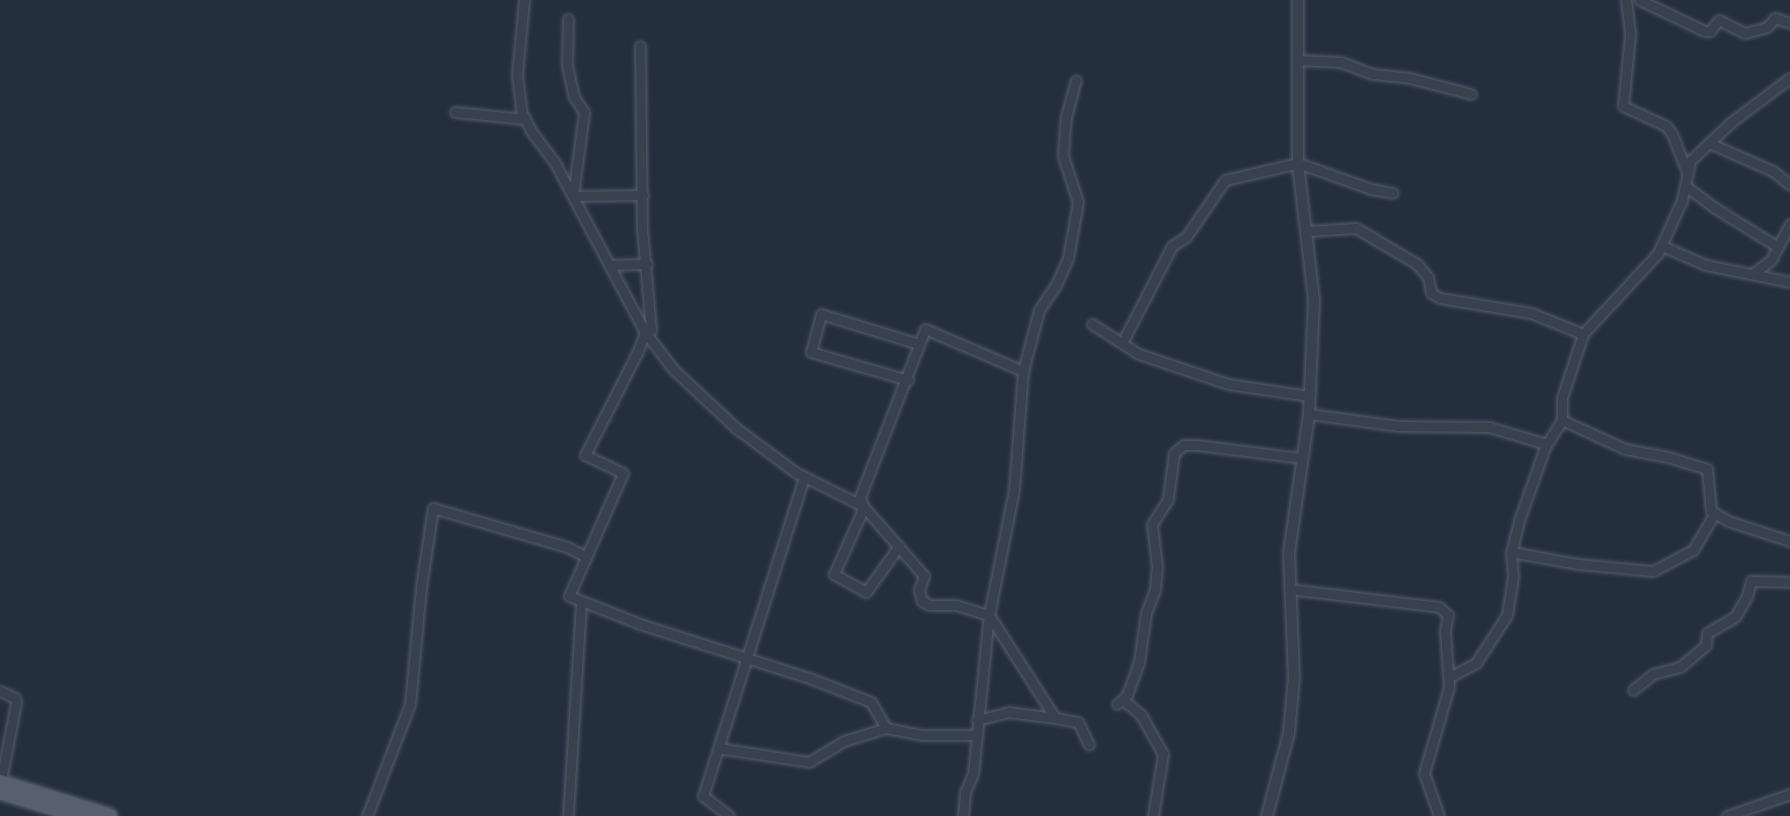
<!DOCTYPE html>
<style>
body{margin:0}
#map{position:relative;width:1790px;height:816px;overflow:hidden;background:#242f3e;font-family:Manrope,sans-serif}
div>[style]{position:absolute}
.roads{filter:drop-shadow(0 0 2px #565f6c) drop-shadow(0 0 2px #565f6c)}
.minor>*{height:9px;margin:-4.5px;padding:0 4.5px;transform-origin:4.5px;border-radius:4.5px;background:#38414e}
.tertiary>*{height:10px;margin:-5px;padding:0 5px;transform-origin:5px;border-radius:5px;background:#38414e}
.primary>*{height:14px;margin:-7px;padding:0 7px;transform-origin:7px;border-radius:7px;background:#56606e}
span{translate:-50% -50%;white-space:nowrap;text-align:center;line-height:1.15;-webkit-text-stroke:5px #1d2633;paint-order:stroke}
</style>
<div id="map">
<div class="roads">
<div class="minor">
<i style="left:524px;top:0;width:75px;rotate:95.3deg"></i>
<i style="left:517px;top:75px;width:38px;rotate:83deg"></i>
<i style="left:522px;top:113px;width:20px;rotate:63deg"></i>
<i style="left:531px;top:131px;width:40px;rotate:53deg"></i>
<i style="left:555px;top:163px;width:191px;rotate:62deg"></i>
<i style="left:645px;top:332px;width:48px;rotate:52.7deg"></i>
<i style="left:674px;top:370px;width:85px;rotate:43.1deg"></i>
<i style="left:736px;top:428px;width:74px;rotate:36.7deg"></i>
<i style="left:795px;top:472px;width:76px;rotate:26.6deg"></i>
<i style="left:863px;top:506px;width:93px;rotate:48.9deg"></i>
<i style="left:924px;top:576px;width:15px;rotate:110deg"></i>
<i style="left:919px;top:590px;width:11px;rotate:75deg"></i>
<i style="left:922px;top:601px;width:8px;rotate:30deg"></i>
<i style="left:929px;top:605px;width:27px"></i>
<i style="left:956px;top:605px;width:34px;rotate:17deg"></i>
<i style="left:989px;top:615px;width:122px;rotate:57.3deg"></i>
<i style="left:1055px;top:718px;width:23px;rotate:10deg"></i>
<i style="left:1078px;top:722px;width:25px;rotate:64deg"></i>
<i style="left:1626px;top:0;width:35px;rotate:83deg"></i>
<i style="left:1630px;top:35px;width:71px;rotate:95.6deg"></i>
<i style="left:1623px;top:106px;width:47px;rotate:24.9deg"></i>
<i style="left:1666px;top:126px;width:10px;rotate:53deg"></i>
<i style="left:1672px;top:134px;width:41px;rotate:68.5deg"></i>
<i style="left:1640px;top:0;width:71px;rotate:25.8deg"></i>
<i style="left:1704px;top:31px;width:6px"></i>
<i style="left:1710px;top:31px;width:14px;rotate:-51deg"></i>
<i style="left:1719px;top:20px;width:29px;rotate:27deg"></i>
<i style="left:1745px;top:33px;width:23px;rotate:-15deg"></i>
<i style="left:1767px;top:27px;width:12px;rotate:-48deg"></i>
<i style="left:1775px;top:18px;width:16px;rotate:18deg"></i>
<i style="left:568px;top:19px;width:46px;rotate:91.2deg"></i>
<i style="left:567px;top:65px;width:33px;rotate:78deg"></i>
<i style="left:574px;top:97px;width:18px;rotate:56deg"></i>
<i style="left:584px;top:112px;width:85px;rotate:97.5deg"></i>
<i style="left:573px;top:196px;width:70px;rotate:-0.8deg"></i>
<i style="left:640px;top:46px;width:183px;rotate:89.4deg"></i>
<i style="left:642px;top:229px;width:101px;rotate:84.9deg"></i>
<i style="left:651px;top:330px;width:6px;rotate:162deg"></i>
<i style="left:645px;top:332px;width:20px;rotate:110deg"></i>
<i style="left:638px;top:351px;width:117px;rotate:117deg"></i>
<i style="left:585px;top:455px;width:42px;rotate:25.3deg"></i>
<i style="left:623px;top:473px;width:134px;rotate:113.7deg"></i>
<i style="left:569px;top:596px;width:79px;rotate:21.4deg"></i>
<i style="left:643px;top:625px;width:177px;rotate:17.7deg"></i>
<i style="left:812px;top:679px;width:63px;rotate:21.3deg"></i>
<i style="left:871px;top:702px;width:30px;rotate:60deg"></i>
<i style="left:1298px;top:60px;width:43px;rotate:2.7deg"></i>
<i style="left:1341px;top:62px;width:34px;rotate:21deg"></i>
<i style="left:1373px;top:74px;width:37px;rotate:6deg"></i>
<i style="left:1410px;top:78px;width:63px;rotate:14.7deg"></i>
<i style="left:455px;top:112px;width:70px;rotate:5.7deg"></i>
<i style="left:1709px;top:143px;width:70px;rotate:23.6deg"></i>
<i style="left:1773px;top:171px;width:22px;rotate:39deg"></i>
<i style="left:1687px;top:187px;width:35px;rotate:37deg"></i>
<i style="left:1715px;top:208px;width:74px;rotate:31.8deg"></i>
<i style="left:1308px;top:231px;width:48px;rotate:-3.6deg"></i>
<i style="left:1356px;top:228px;width:71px;rotate:30.5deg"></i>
<i style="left:1417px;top:264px;width:17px;rotate:50deg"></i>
<i style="left:1428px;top:277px;width:16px;rotate:79deg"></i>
<i style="left:1431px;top:293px;width:10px;rotate:29deg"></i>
<i style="left:1440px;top:298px;width:92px;rotate:9.4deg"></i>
<i style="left:1531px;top:313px;width:56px;rotate:22deg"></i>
<i style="left:1583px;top:334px;width:67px;rotate:108.2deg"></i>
<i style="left:1562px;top:398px;width:22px;rotate:90deg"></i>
<i style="left:1562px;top:420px;width:32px;rotate:122deg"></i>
<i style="left:1545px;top:447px;width:78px;rotate:109.4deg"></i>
<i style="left:1519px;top:521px;width:32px;rotate:104deg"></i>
<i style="left:1511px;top:552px;width:25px;rotate:85deg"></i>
<i style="left:1513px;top:577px;width:38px;rotate:99deg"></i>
<i style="left:1507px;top:615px;width:57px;rotate:122.9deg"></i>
<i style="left:1476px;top:663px;width:30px;rotate:152deg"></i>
<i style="left:1662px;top:246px;width:48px;rotate:23.4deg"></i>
<i style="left:1706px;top:265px;width:86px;rotate:11.4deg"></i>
<i style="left:609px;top:265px;width:38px;rotate:-2deg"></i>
<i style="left:1752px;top:274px;width:24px;rotate:-36deg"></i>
<i style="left:1771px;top:260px;width:41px;rotate:-62.2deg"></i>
<i style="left:1092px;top:324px;width:56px;rotate:32.6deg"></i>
<i style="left:1139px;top:354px;width:94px;rotate:18.6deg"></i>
<i style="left:1228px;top:384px;width:82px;rotate:8.4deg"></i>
<i style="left:1583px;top:334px;width:110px;rotate:-47.2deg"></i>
<i style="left:1658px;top:253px;width:58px;rotate:-65.6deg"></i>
<i style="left:1682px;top:200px;width:40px;rotate:-78deg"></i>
<i style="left:1690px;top:161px;width:55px;rotate:-43.5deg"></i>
<i style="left:1730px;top:123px;width:75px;rotate:-36.9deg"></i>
<i style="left:1122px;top:343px;width:109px;rotate:-62.7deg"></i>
<i style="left:1172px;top:246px;width:17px;rotate:-33deg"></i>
<i style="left:1186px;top:237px;width:69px;rotate:-55.6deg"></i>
<i style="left:1225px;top:180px;width:75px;rotate:-13.1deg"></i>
<i style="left:1298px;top:163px;width:77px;rotate:19.6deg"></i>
<i style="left:1371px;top:189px;width:22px;rotate:10deg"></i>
<i style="left:908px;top:380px;width:101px;rotate:-163.9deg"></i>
<i style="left:811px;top:352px;width:39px;rotate:-75deg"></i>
<i style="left:821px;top:314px;width:102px;rotate:17deg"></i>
<i style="left:1309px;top:414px;width:91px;rotate:7.6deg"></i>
<i style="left:1399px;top:426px;width:90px;rotate:0.6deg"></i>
<i style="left:1489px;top:427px;width:59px;rotate:16.6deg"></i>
<i style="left:1562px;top:420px;width:69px;rotate:24.7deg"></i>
<i style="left:1625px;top:449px;width:44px;rotate:10.5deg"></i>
<i style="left:1668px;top:457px;width:41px;rotate:17.1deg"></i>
<i style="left:1707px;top:469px;width:42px;rotate:84.6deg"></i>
<i style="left:1711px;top:511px;width:20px;rotate:30deg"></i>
<i style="left:1728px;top:521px;width:65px;rotate:17.9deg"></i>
<i style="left:899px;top:546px;width:57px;rotate:125.7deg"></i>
<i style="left:866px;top:592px;width:37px;rotate:-151deg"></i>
<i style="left:834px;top:574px;width:64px;rotate:-65.9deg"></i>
<i style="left:860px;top:516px;width:10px;rotate:-73deg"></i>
<i style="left:863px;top:506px;width:9px;rotate:-108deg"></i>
<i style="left:860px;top:497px;width:180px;rotate:-68.8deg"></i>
<i style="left:925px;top:329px;width:107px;rotate:23.2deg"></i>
<i style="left:1511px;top:552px;width:68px;rotate:10.2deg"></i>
<i style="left:1578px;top:564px;width:75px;rotate:5.3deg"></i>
<i style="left:1653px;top:571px;width:45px;rotate:-27.7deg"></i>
<i style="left:1693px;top:550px;width:43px;rotate:-59.3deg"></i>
<i style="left:1289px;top:589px;width:151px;rotate:6.8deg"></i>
<i style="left:1439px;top:607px;width:12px;rotate:42deg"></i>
<i style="left:1448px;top:615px;width:16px;rotate:101deg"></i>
<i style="left:1445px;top:631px;width:56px;rotate:85.9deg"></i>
<i style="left:1449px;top:687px;width:90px;rotate:106.2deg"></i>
<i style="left:1424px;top:773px;width:46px;rotate:70.8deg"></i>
<i style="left:1633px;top:690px;width:26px;rotate:-39deg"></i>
<i style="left:1653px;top:674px;width:28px;rotate:-15deg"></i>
<i style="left:1680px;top:667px;width:34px;rotate:-40deg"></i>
<i style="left:1706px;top:645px;width:12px;rotate:-85deg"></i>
<i style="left:1707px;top:633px;width:32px;rotate:-30deg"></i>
<i style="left:1735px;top:617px;width:24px;rotate:-60deg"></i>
<i style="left:1747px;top:596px;width:16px;rotate:-75deg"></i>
<i style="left:1751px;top:581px;width:39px;rotate:1deg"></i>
<i style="left:0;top:691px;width:17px;rotate:25deg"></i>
<i style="left:15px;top:698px;width:5px;rotate:79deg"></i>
<i style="left:16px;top:703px;width:84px;rotate:101deg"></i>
<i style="left:1124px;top:701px;width:22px;rotate:39deg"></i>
<i style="left:1141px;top:715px;width:45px;rotate:60.6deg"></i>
<i style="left:1163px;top:754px;width:63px;rotate:99.2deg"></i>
<i style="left:1117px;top:704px;width:13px;rotate:-42deg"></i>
<i style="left:1127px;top:695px;width:35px;rotate:-70deg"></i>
<i style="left:1139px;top:662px;width:49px;rotate:-81.9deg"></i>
<i style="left:1146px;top:613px;width:26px;rotate:-69deg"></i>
<i style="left:1155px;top:589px;width:23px;rotate:-85deg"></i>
<i style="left:1157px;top:566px;width:42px;rotate:-96.8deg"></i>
<i style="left:1152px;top:524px;width:30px;rotate:-57deg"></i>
<i style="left:1168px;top:499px;width:46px;rotate:-82.6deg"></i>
<i style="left:1174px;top:453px;width:13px;rotate:-39deg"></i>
<i style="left:1184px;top:445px;width:13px"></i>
<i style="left:1197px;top:445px;width:106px;rotate:7.1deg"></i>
<i style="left:977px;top:720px;width:32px;rotate:-14deg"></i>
<i style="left:1008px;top:712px;width:47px;rotate:7.3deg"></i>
<i style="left:718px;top:748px;width:92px;rotate:8.7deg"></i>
<i style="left:809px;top:762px;width:41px;rotate:-31deg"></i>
<i style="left:844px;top:741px;width:44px;rotate:-17.2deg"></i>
<i style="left:886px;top:728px;width:36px;rotate:11deg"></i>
<i style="left:921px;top:735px;width:54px"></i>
<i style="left:367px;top:816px;width:120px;rotate:-69deg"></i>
<i style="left:410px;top:704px;width:118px;rotate:-84.6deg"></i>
<i style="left:421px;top:587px;width:80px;rotate:-81.4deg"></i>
<i style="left:433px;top:508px;width:140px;rotate:16.2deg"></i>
<i style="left:567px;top:547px;width:22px;rotate:27deg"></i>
<i style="left:568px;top:816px;width:213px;rotate:-86.5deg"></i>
<i style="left:729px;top:816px;width:33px;rotate:-142deg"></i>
<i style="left:703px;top:796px;width:334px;rotate:-72.4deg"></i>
<i style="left:963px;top:816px;width:24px;rotate:-85deg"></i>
<i style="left:965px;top:792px;width:20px;rotate:-66deg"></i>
<i style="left:973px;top:774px;width:160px;rotate:-84.3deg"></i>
<i style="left:989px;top:615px;width:127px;rotate:-78.7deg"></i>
<i style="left:1014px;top:490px;width:119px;rotate:-85.7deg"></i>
<i style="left:1023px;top:371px;width:63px;rotate:-75.3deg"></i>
<i style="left:1039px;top:310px;width:30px;rotate:-56deg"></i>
<i style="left:1056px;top:285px;width:30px;rotate:-66deg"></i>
<i style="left:1068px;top:258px;width:57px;rotate:-79.9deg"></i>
<i style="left:1078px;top:202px;width:48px;rotate:-108.1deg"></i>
<i style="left:1063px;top:156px;width:39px;rotate:-86deg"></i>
<i style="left:1066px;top:117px;width:38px;rotate:-75deg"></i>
<i style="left:1727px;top:816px;width:67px;rotate:-19.2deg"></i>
</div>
<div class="tertiary">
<i style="left:1267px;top:816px;width:86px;rotate:-75.2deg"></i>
<i style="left:1289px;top:733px;width:56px;rotate:-84.9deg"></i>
<i style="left:1294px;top:677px;width:124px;rotate:-92.3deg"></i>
<i style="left:1289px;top:553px;width:140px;rotate:-81.8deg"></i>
<i style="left:1309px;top:414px;width:114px;rotate:-87.5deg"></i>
<i style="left:1314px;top:300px;width:138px;rotate:-96.7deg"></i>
<i style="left:1298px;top:163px;width:163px;rotate:-90deg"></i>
</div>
<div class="primary">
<i style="left:0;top:782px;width:115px;rotate:17.2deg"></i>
<i style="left:0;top:792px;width:83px;rotate:16.9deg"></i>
</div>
</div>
</div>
